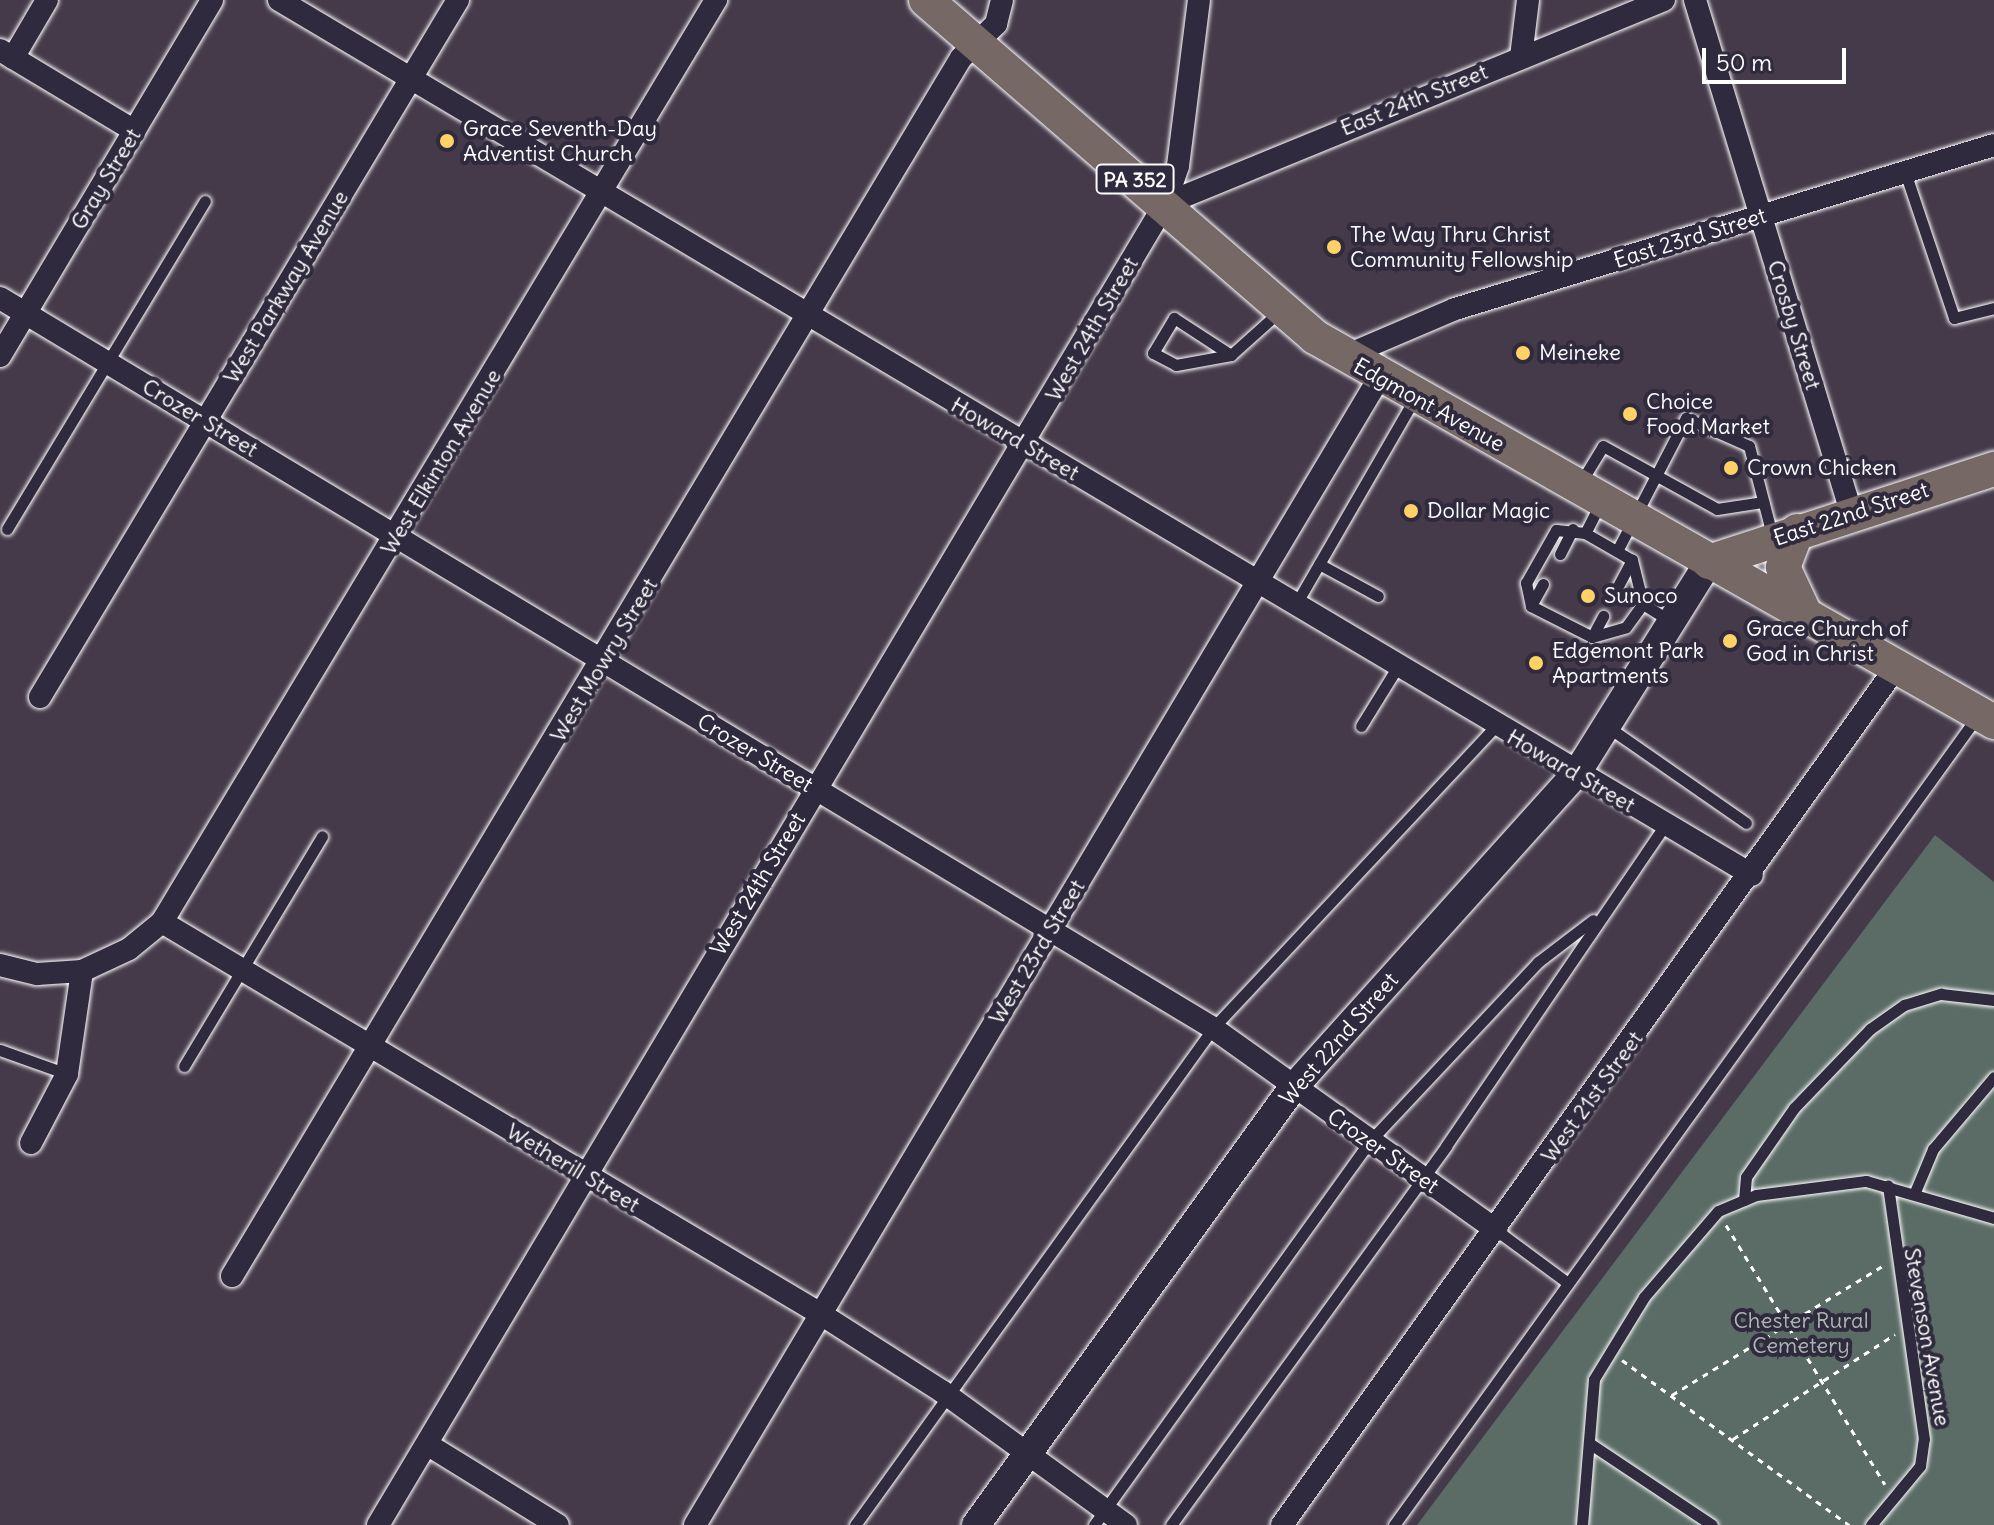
<!DOCTYPE html>
<style>
body{margin:0}
#map{position:relative;width:1994px;height:1525px;overflow:hidden;background:#453a4a;font-family:Delius,sans-serif}
div>[style]{position:absolute}
.green>*{inset:0;background:#5a6c65}
.path>*{height:3px;margin-top:-1.5px;transform-origin:0;background:repeating-linear-gradient(90deg,#fff 0 6px,transparent 0 12px)}
.roads{filter:drop-shadow(0 0 2px #fff) drop-shadow(0 0 2px #fff)}
.service>*{height:11px;margin:-5.5px;padding:0 5.5px;transform-origin:5.5px;border-radius:5.5px;background:#2f2a3d}
.minor>*{height:22px;margin:-11px;padding:0 11px;transform-origin:11px;border-radius:11px;background:#2f2a3d}
.tertiary>*{height:28px;margin:-14px;padding:0 14px;transform-origin:14px;border-radius:14px;background:#2f2a3d}
.primary>*{height:34px;margin:-17px;padding:0 17px;transform-origin:17px;border-radius:17px;background:#766864}
.dots>*{width:22px;height:22px;translate:-50% -50%;box-sizing:border-box;border:4px solid #2f2a3d;border-radius:50%}
span{translate:-50% -50%;white-space:nowrap;text-align:center;line-height:1.15;-webkit-text-stroke:8px #2f2a3d;paint-order:stroke}
.shield-label span{padding:2px 6px;background:#2f2a3d;border:2px solid;border-radius:6px;-webkit-text-stroke-width:0}
.shield-label{font-size:20px;color:#fff;font-weight:700}
.street-label{font-size:22px;color:#fff}
.poi-label{font-size:22px;color:#fff}
.left{translate:0 -50%;text-align:left}
.park-label{font-size:22px;color:#acb6b2}
.scale{position:absolute;left:1702px;top:48px;width:144px;height:36px;box-sizing:border-box;border:4px solid #fff;border-top:0;padding-left:10px;font-size:24px;line-height:28px;white-space:nowrap;color:#fff;-webkit-text-stroke:6px #2f2a3d;paint-order:stroke}
</style>
<div id="map">
<div class="green">
<i style="clip-path:polygon(1935px 835px,1994px 882px,1994px 1525px,1417px 1525px)"></i>
</div>
<div class="path">
<i style="left:1726px;top:1225px;width:304px;rotate:58.5deg"></i>
<i style="left:1622px;top:1360px;width:281px;rotate:36deg"></i>
<i style="left:1672px;top:1395px;width:249px;rotate:-31.5deg"></i>
<i style="left:1733px;top:1439px;width:193px;rotate:-32.9deg"></i>
</div>
<div class="roads">
<div class="service">
<i style="left:1905px;top:172px;width:154px;rotate:71.4deg"></i>
<i style="left:1954px;top:318px;width:41px;rotate:-14deg"></i>
<i style="left:1231px;top:355px;width:56px;rotate:169.7deg"></i>
<i style="left:1176px;top:365px;width:26px;rotate:-152deg"></i>
<i style="left:1153px;top:353px;width:41px;rotate:-59deg"></i>
<i style="left:1174px;top:318px;width:68px;rotate:33deg"></i>
<i style="left:1231px;top:355px;width:64px;rotate:-41.9deg"></i>
<i style="left:1581px;top:482px;width:42px;rotate:-58.6deg"></i>
<i style="left:1603px;top:446px;width:130px;rotate:28.9deg"></i>
<i style="left:1717px;top:509px;width:47px;rotate:-8.7deg"></i>
<i style="left:1601px;top:502px;width:35px;rotate:117deg"></i>
<i style="left:1585px;top:533px;width:54px;rotate:29.9deg"></i>
<i style="left:1632px;top:560px;width:45px;rotate:76deg"></i>
<i style="left:1643px;top:604px;width:34px;rotate:32deg"></i>
<i style="left:7px;top:529px;width:383px;rotate:-58.9deg"></i>
<i style="left:1617px;top:551px;width:150px;rotate:-62.6deg"></i>
<i style="left:1686px;top:418px;width:69px;rotate:24deg"></i>
<i style="left:1749px;top:446px;width:96px;rotate:75.5deg"></i>
<i style="left:1560px;top:554px;width:28px;rotate:-63deg"></i>
<i style="left:1319px;top:564px;width:67px;rotate:28.5deg"></i>
<i style="left:1543px;top:584px;width:25px;rotate:119deg"></i>
<i style="left:1531px;top:606px;width:68px;rotate:26.9deg"></i>
<i style="left:1592px;top:637px;width:35px;rotate:-16deg"></i>
<i style="left:1626px;top:627px;width:29px;rotate:-54deg"></i>
<i style="left:1618px;top:586px;width:30px;rotate:-62deg"></i>
<i style="left:1296px;top:604px;width:238px;rotate:-60deg"></i>
<i style="left:1531px;top:606px;width:24px;rotate:-102deg"></i>
<i style="left:1526px;top:583px;width:61px;rotate:-60.5deg"></i>
<i style="left:1556px;top:530px;width:29px;rotate:6deg"></i>
<i style="left:1592px;top:637px;width:24px;rotate:-62deg"></i>
<i style="left:1361px;top:726px;width:70px;rotate:-58.3deg"></i>
<i style="left:1608px;top:727px;width:168px;rotate:34.8deg"></i>
<i style="left:0;top:1050px;width:71px;rotate:19.7deg"></i>
<i style="left:184px;top:1066px;width:268px;rotate:-59deg"></i>
<i style="left:1915px;top:1192px;width:47px;rotate:-67.3deg"></i>
<i style="left:1933px;top:1149px;width:94px;rotate:-49.7deg"></i>
<i style="left:1744px;top:1200px;width:23px;rotate:-85deg"></i>
<i style="left:1746px;top:1177px;width:84px;rotate:-55.2deg"></i>
<i style="left:1794px;top:1108px;width:110px;rotate:-46.1deg"></i>
<i style="left:1870px;top:1029px;width:42px;rotate:-35.2deg"></i>
<i style="left:1904px;top:1005px;width:39px;rotate:-17deg"></i>
<i style="left:1941px;top:994px;width:53px;rotate:6.5deg"></i>
<i style="left:1496px;top:1230px;width:89px;rotate:36.4deg"></i>
<i style="left:1592px;top:1445px;width:144px;rotate:33.7deg"></i>
<i style="left:855px;top:1525px;width:613px;rotate:-54.23deg"></i>
<i style="left:1213px;top:1028px;width:412px;rotate:-46.9deg"></i>
<i style="left:1094px;top:1525px;width:472px;rotate:-54.3deg"></i>
<i style="left:1369px;top:1142px;width:247px;rotate:-46.8deg"></i>
<i style="left:1538px;top:962px;width:69px;rotate:-37.4deg"></i>
<i style="left:1171px;top:1525px;width:468px;rotate:-54deg"></i>
<i style="left:1446px;top:1146px;width:387px;rotate:-55.7deg"></i>
<i style="left:1394px;top:1525px;width:995px;rotate:-54.2deg"></i>
<i style="left:1582px;top:1525px;width:146px;rotate:-85.3deg"></i>
<i style="left:1594px;top:1379px;width:96px;rotate:-58.6deg"></i>
<i style="left:1644px;top:1297px;width:113px;rotate:-49.3deg"></i>
<i style="left:1718px;top:1211px;width:41px;rotate:-22.8deg"></i>
<i style="left:1756px;top:1195px;width:111px;rotate:-7.3deg"></i>
<i style="left:1866px;top:1181px;width:133px;rotate:16.1deg"></i>
<i style="left:1871px;top:1525px;width:77px;rotate:-50.3deg"></i>
<i style="left:1920px;top:1466px;width:27px;rotate:-82deg"></i>
<i style="left:1924px;top:1439px;width:256px;rotate:-98.1deg"></i>
</div>
<div class="minor">
<i style="left:279px;top:0;width:1713px;rotate:30.71deg"></i>
<i style="left:1695px;top:0;width:535px;rotate:73.05deg"></i>
<i style="left:0;top:50px;width:157px;rotate:31deg"></i>
<i style="left:1521px;top:57px;width:57px;rotate:-83deg"></i>
<i style="left:13px;top:58px;width:67px;rotate:-59.6deg"></i>
<i style="left:1165px;top:204px;width:539px;rotate:-22.24deg"></i>
<i style="left:0;top:298px;width:1416px;rotate:31.04deg"></i>
<i style="left:1213px;top:1028px;width:348px;rotate:35.5deg"></i>
<i style="left:0;top:356px;width:414px;rotate:-59.2deg"></i>
<i style="left:1345px;top:356px;width:120px;rotate:-23.1deg"></i>
<i style="left:1455px;top:309px;width:563px;rotate:-16.92deg"></i>
<i style="left:40px;top:697px;width:813px;rotate:-59.05deg"></i>
<i style="left:162px;top:922px;width:1076px;rotate:-59deg"></i>
<i style="left:0;top:965px;width:38px;rotate:14deg"></i>
<i style="left:37px;top:974px;width:45px;rotate:-3.8deg"></i>
<i style="left:82px;top:971px;width:52px;rotate:-25.1deg"></i>
<i style="left:129px;top:949px;width:43px;rotate:-39.3deg"></i>
<i style="left:162px;top:922px;width:765px;rotate:30.76deg"></i>
<i style="left:819px;top:1313px;width:147px;rotate:32.5deg"></i>
<i style="left:943px;top:1392px;width:226px;rotate:36deg"></i>
<i style="left:31px;top:1143px;width:78px;rotate:-62.4deg"></i>
<i style="left:67px;top:1074px;width:104px;rotate:-81.7deg"></i>
<i style="left:232px;top:1276px;width:1419px;rotate:-59.1deg"></i>
<i style="left:961px;top:58px;width:49px;rotate:-44.2deg"></i>
<i style="left:996px;top:24px;width:25px;rotate:-76deg"></i>
<i style="left:430px;top:1446px;width:150px;rotate:31.7deg"></i>
<i style="left:378px;top:1525px;width:1538px;rotate:-59.22deg"></i>
<i style="left:1165px;top:204px;width:40px;rotate:-71.1deg"></i>
<i style="left:1178px;top:166px;width:167px;rotate:-82.8deg"></i>
<i style="left:695px;top:1525px;width:1335px;rotate:-59.19deg"></i>
<i style="left:1282px;top:1525px;width:1056px;rotate:-54.4deg"></i>
</div>
<div class="tertiary">
<i style="left:976px;top:1525px;width:538px;rotate:-54.07deg"></i>
<i style="left:1292px;top:1089px;width:426px;rotate:-48deg"></i>
<i style="left:1577px;top:773px;width:249px;rotate:-58deg"></i>
</div>
<div class="primary">
<i style="left:926px;top:0;width:515px;rotate:40.9deg"></i>
<i style="left:1315px;top:337px;width:781px;rotate:29.55deg"></i>
<i style="left:1797px;top:531px;width:39px;rotate:111deg"></i>
<i style="left:1783px;top:567px;width:54px;rotate:64.9deg"></i>
<i style="left:1709px;top:562px;width:300px;rotate:-18.1deg"></i>
</div>
</div>
<div class="dots">
<i style="left:447px;top:141px;background:#ffd166"></i>
<i style="left:1334px;top:247px;background:#ffd166"></i>
<i style="left:1523px;top:353px;background:#ffd166"></i>
<i style="left:1630px;top:414px;background:#ffd166"></i>
<i style="left:1731px;top:468px;background:#ffd166"></i>
<i style="left:1411px;top:511px;background:#ffd166"></i>
<i style="left:1588px;top:596px;background:#ffd166"></i>
<i style="left:1730px;top:641px;background:#ffd166"></i>
<i style="left:1536px;top:663px;background:#ffd166"></i>
</div>
<div class="shield-label">
<span style="left:1135px;top:179px">PA 352</span>
</div>
<div class="street-label">
<span style="left:1414px;top:100px;rotate:-22deg">East 24th Street</span>
<span style="left:106px;top:179px;rotate:-59deg">Gray Street</span>
<span style="left:1690px;top:238px;rotate:-17deg">East 23rd Street</span>
<span style="left:286px;top:287px;rotate:-59deg">West Parkway Avenue</span>
<span style="left:1794px;top:325px;rotate:73deg">Crosby Street</span>
<span style="left:1092px;top:329px;rotate:-60deg">West 24th Street</span>
<span style="left:1429px;top:405px;rotate:29deg">Edgmont Avenue</span>
<span style="left:200px;top:418px;rotate:31deg">Crozer Street</span>
<span style="left:1015px;top:439px;rotate:30deg">Howard Street</span>
<span style="left:441px;top:462px;rotate:-59deg">West Elkinton Avenue</span>
<span style="left:1851px;top:514px;rotate:-18deg">East 22nd Street</span>
<span style="left:604px;top:660px;rotate:-59deg">West Mowry Street</span>
<span style="left:755px;top:753px;rotate:31deg">Crozer Street</span>
<span style="left:1571px;top:771px;rotate:30deg">Howard Street</span>
<span style="left:758px;top:884px;rotate:-59deg">West 24th Street</span>
<span style="left:1037px;top:952px;rotate:-59deg">West 23rd Street</span>
<span style="left:1339px;top:1039px;rotate:-49deg">West 22nd Street</span>
<span style="left:1592px;top:1097px;rotate:-54deg">West 21st Street</span>
<span style="left:1383px;top:1151px;rotate:35deg">Crozer Street</span>
<span style="left:573px;top:1168px;rotate:31deg">Wetherill Street</span>
<span style="left:1927px;top:1337px;rotate:80deg">Stevenson Avenue</span>
</div>
<div class="poi-label">
<span class="left" style="left:463px;top:141px">Grace Seventh-Day<br>Adventist Church</span>
<span class="left" style="left:1350px;top:247px">The Way Thru Christ<br>Community Fellowship</span>
<span class="left" style="left:1539px;top:353px">Meineke</span>
<span class="left" style="left:1646px;top:414px">Choice<br>Food Market</span>
<span class="left" style="left:1747px;top:468px">Crown Chicken</span>
<span class="left" style="left:1427px;top:511px">Dollar Magic</span>
<span class="left" style="left:1604px;top:596px">Sunoco</span>
<span class="left" style="left:1746px;top:641px">Grace Church of<br>God in Christ</span>
<span class="left" style="left:1552px;top:663px">Edgemont Park<br>Apartments</span>
</div>
<div class="park-label">
<span style="left:1801px;top:1333px">Chester Rural<br>Cemetery</span>
</div>
<div class="scale">50 m</div>
</div>
